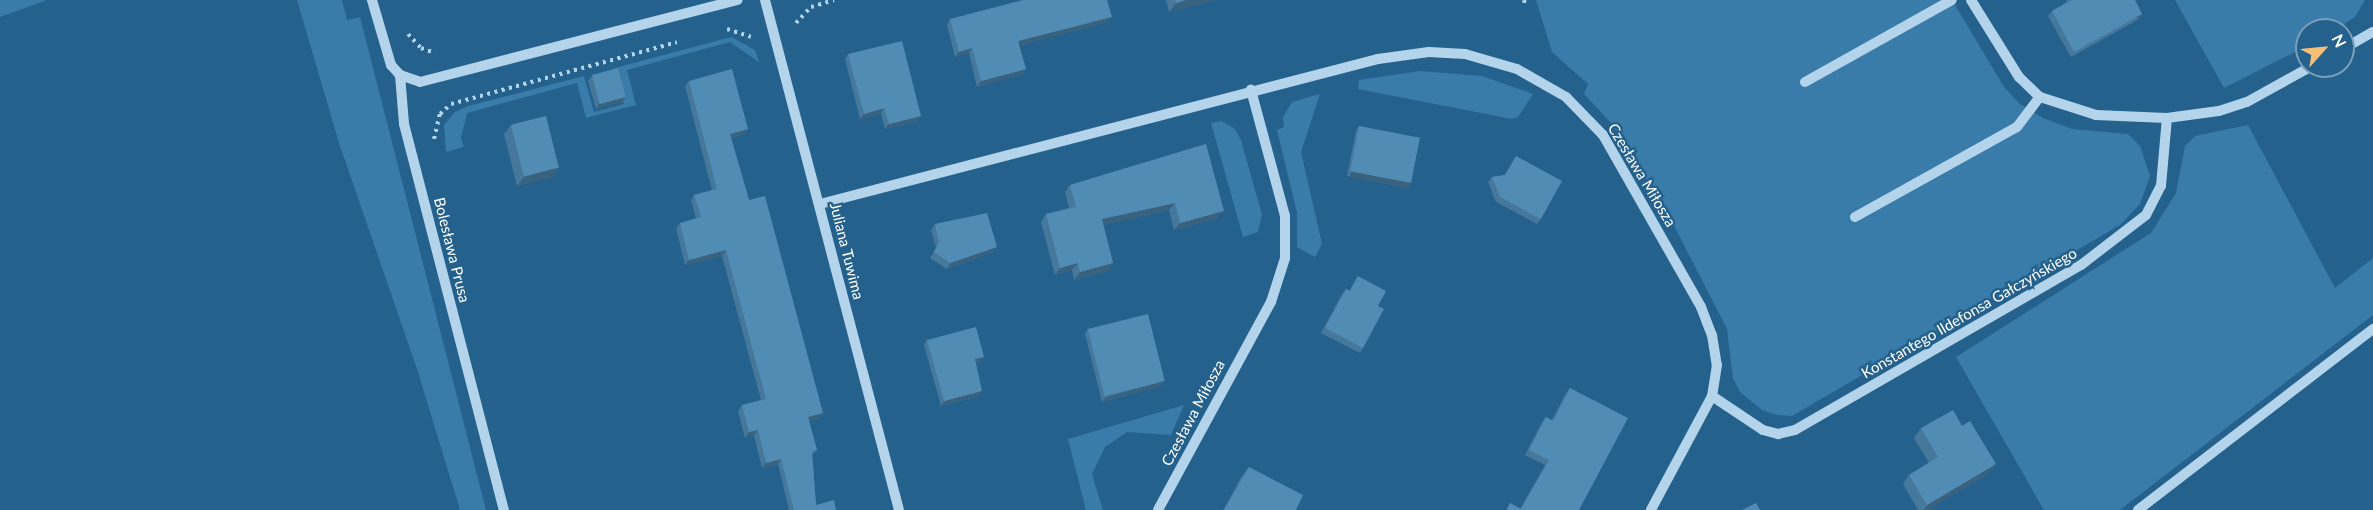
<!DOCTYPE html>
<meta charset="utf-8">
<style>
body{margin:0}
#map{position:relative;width:2373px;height:510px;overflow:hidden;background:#25618d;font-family:Lato,sans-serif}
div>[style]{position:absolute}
.green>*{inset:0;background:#397ba9}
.path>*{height:4px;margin-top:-2px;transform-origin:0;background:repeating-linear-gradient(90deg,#b4d4eb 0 3px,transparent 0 7.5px)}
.minor>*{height:10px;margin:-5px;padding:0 5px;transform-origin:5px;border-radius:5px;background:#b4d4eb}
.wall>*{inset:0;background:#46789c}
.shaded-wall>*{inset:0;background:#39627f;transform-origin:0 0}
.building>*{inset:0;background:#518cb5;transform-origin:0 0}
span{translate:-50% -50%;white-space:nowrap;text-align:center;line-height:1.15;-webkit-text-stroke:5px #25618d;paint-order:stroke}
.street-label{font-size:15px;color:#fff}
.north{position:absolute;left:2295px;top:18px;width:60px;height:60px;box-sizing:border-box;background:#25618d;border:2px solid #7ca0bb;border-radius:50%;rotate:63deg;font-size:16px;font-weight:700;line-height:24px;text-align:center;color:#fff}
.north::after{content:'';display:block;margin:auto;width:21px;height:27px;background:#f5bf78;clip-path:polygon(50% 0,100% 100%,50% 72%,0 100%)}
</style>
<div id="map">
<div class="green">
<i style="clip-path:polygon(0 0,47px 0,0 17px)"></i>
<i style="clip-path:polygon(297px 0,342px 0,347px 20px,360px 17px,486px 510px,460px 510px,417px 369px,339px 143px)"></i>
<i style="clip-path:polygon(1536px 0,1952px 0,2004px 87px,2019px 103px,2043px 118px,2072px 129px,2128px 134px,2140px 146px,2150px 176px,2140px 204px,2120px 225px,1792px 416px,1777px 415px,1762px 410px,1740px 392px,1733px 378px,1727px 329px,1667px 212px,1611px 123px,1584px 94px,1588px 84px,1552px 52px)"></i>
<i style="clip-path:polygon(2175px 0,2365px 0,2355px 17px,2334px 30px,2307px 30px,2307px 46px,2224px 88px)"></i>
<i style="clip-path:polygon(731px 37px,755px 50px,759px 62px,730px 42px,627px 70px,636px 105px,586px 118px,577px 83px,467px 113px,461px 138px,464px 147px,446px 152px,444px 125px,455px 112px,468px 106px,584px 76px,594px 112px,624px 104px,615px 68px)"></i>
<i style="clip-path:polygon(1420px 71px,1482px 76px,1533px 94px,1518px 117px,1512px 119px,1358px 89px,1359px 80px)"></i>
<i style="clip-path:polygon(1320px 94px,1301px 152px,1322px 244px,1315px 257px,1297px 247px,1297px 213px,1277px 130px,1284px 127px,1283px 117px,1292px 102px)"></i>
<i style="clip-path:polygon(1221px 121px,1234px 128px,1241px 140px,1262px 215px,1258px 232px,1243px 237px,1211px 123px)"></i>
<i style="clip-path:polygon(2248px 125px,2335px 288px,2373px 258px,2373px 315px,2120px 510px,2044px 510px,1956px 357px,2151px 233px,2176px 193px,2185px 146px,2195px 136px)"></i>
<i style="clip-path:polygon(1184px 405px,1171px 435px,1127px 432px,1105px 447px,1092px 474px,1103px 510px,1086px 510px,1068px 439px)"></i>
</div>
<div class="path">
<i style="left:1524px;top:0;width:4px;rotate:76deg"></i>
<i style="left:796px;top:23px;width:22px;rotate:-47deg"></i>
<i style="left:811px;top:7px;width:24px;rotate:-17deg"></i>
<i style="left:727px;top:29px;width:25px;rotate:18deg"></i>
<i style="left:408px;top:34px;width:19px;rotate:47deg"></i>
<i style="left:421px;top:48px;width:15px;rotate:20deg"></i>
<i style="left:434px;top:139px;width:26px;rotate:-77deg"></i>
<i style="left:440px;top:114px;width:15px;rotate:-42deg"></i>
<i style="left:451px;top:104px;width:234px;rotate:-15.3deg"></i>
</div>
<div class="minor">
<i style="left:372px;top:0;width:68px;rotate:73.7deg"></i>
<i style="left:391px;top:65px;width:13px;rotate:48deg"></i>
<i style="left:400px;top:75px;width:21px;rotate:19deg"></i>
<i style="left:420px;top:82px;width:328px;rotate:-14.5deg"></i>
<i style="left:765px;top:0;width:527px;rotate:75.28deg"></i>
<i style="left:1971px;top:0;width:91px;rotate:58.1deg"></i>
<i style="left:2019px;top:77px;width:29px;rotate:44deg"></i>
<i style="left:2040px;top:97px;width:59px;rotate:17.8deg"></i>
<i style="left:2096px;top:115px;width:71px;rotate:2.4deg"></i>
<i style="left:2167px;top:118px;width:52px;rotate:-7.7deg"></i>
<i style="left:2219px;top:111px;width:29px;rotate:-18deg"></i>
<i style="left:2247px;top:102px;width:74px;rotate:-29deg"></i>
<i style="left:2343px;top:49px;width:34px;rotate:-30deg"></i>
<i style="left:400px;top:75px;width:49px;rotate:85.3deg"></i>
<i style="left:404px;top:124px;width:399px;rotate:75.5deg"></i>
<i style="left:1805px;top:82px;width:168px;rotate:-29.2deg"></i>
<i style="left:820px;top:204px;width:577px;rotate:-14.57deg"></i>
<i style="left:1378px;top:59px;width:51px;rotate:-7.8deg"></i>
<i style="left:1429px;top:52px;width:36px;rotate:3deg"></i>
<i style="left:1465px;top:54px;width:54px;rotate:16.1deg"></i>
<i style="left:1517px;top:69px;width:56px;rotate:29.7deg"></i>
<i style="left:1566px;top:97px;width:53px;rotate:45.8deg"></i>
<i style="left:1603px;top:135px;width:198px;rotate:60.3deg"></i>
<i style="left:1701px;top:307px;width:30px;rotate:69deg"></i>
<i style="left:1712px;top:335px;width:30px;rotate:81deg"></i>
<i style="left:1717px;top:365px;width:31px;rotate:99deg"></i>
<i style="left:1712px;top:396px;width:129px;rotate:118.2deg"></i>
<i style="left:1855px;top:217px;width:185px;rotate:-29.1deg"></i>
<i style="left:2017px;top:127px;width:38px;rotate:-53deg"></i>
<i style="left:1712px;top:396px;width:61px;rotate:33.7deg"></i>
<i style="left:1763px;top:430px;width:16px;rotate:15deg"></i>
<i style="left:1778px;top:434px;width:17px;rotate:-13deg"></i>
<i style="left:1795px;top:430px;width:330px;rotate:-30deg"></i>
<i style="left:2081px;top:265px;width:82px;rotate:-37.6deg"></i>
<i style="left:2146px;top:215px;width:33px;rotate:-63deg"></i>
<i style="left:2161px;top:186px;width:68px;rotate:-85deg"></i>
<i style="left:1158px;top:510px;width:237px;rotate:-61.5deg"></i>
<i style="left:1271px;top:302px;width:46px;rotate:-72.3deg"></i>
<i style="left:1285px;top:258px;width:42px;rotate:-90deg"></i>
<i style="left:1285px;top:216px;width:131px;rotate:-105.1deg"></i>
<i style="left:2138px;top:510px;width:297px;rotate:-37.6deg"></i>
</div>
<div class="wall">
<i style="clip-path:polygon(1166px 0,1216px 0,1169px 12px)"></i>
<i style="clip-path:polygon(2066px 0,2135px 0,2142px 14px,2139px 19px,2071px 57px,2048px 16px,2052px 11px,2067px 2px)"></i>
<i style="clip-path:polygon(950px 19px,1108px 22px,1019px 45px,1026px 69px,1022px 74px,977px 87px,969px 53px,955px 57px,947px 25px)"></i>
<i style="clip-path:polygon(848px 54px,921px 116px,917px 121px,885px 129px,881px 113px,860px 119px,845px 59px)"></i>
<i style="clip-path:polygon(592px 76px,626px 97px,622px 102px,596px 109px,588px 81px)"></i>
<i style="clip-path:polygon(689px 81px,748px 129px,744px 134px,731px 138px,749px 200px,823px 413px,819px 419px,809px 421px,817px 450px,812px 455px,816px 505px,836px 510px,789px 510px,778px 464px,762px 468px,754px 435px,745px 438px,738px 411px,742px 405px,761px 400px,722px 256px,685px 265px,676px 228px,680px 223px,696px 219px,691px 200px,694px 195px,712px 190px,685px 86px)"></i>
<i style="clip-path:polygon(511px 125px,559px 167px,552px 177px,517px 186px,504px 134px)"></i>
<i style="clip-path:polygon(1359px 126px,1411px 183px,1407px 188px,1347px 176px,1356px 131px)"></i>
<i style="clip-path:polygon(1206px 144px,1218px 218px,1174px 230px,1169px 210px,1103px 225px,1113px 263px,1108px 271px,1074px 280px,1072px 270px,1055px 275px,1041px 222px,1046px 214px,1069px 208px,1065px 192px,1070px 185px)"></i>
<i style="clip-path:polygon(1516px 156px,1541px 219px,1537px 224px,1496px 202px,1488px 182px,1492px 177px,1505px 175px)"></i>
<i style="clip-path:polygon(935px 224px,993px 252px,947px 269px,930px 258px,936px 248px,931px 230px)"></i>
<i style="clip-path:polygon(1358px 276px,1378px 306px,1363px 348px,1360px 353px,1321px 333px,1342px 294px,1346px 289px,1349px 291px)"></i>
<i style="clip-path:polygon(1088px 328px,1162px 386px,1102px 402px,1085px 334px)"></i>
<i style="clip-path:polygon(927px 340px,980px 362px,976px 363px,979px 396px,941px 406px,924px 345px)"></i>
<i style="clip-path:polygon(1570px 388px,1579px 510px,1506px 510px,1510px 503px,1520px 509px,1545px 465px,1525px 455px,1542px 422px,1546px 417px,1552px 420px,1566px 393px)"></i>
<i style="clip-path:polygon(1921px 428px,1989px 473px,1928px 510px,1918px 510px,1903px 484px,1909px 475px,1929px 463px,1914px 438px)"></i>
<i style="clip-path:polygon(1249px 467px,1296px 510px,1223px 510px,1242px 476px)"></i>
</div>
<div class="shaded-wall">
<i style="clip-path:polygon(1186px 0,1216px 0,1169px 12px,1176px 3px)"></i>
<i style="left:2142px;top:14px;width:6px;height:78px;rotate:121deg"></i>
<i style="clip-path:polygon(1112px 17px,1108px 22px,1014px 47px,1018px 41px)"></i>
<i style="clip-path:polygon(972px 48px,969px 53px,955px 57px,959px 52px)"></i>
<i style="clip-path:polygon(1026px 69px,1022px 74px,977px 87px,981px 81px)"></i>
<i style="clip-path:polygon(626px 97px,622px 102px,596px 109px,599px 104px)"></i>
<i style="clip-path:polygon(884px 108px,881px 113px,860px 119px,864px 114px)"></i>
<i style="clip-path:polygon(921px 116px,917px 121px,885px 129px,889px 124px)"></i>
<i style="clip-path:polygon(748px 129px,744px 134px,726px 139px,730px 134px)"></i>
<i style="clip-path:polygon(559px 167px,552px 177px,517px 186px,524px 177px)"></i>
<i style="left:1351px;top:171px;width:61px;height:6px;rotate:11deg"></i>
<i style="clip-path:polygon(1175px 203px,1169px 210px,1096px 227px,1102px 219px)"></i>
<i style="clip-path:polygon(1224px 211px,1218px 218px,1174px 230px,1180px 223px)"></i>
<i style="clip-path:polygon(997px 247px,993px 252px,947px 269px,950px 263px)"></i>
<i style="clip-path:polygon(726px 250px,722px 256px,685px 265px,689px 260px)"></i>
<i style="clip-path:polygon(1078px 263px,1072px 270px,1055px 275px,1060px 268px)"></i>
<i style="clip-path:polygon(1113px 263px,1108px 271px,1074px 280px,1080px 272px)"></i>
<i style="clip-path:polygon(984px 357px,980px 362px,971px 365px,975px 359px)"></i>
<i style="clip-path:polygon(1165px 381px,1162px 386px,1102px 402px,1106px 397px)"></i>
<i style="clip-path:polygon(982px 391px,979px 396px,941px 406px,944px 401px)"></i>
<i style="clip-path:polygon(823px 413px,819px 419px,805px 422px,808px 417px)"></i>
<i style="clip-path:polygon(758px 430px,754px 435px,745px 438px,749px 432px)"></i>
<i style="clip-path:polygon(781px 459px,778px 464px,762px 468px,766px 463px)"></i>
<i style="clip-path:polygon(1996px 464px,1989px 473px,1928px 510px,1924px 510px,1927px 505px)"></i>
</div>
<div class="building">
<i style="clip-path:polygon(1023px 0,1107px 0,1112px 17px,1018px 41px,1026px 69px,981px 81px,972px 48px,959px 52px,950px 19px)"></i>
<i style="clip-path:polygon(1175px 0,1186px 0,1176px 3px)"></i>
<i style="clip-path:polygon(2072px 0,2135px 0,2142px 14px,2074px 52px,2052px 11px)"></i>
<i style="clip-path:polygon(902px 41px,921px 116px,889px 124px,884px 108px,864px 114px,848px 54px)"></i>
<i style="left:618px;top:68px;width:30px;height:27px;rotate:75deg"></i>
<i style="clip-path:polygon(732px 69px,748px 129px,730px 134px,749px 200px,765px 196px,823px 413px,808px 417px,817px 450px,812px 451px,816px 505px,834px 500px,836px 510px,794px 510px,781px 459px,766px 463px,758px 430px,749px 432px,742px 405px,766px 399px,726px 250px,689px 260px,680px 223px,701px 217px,694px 195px,717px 189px,689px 81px)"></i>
<i style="left:546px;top:116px;width:53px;height:36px;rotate:76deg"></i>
<i style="left:1359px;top:126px;width:62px;height:46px;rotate:11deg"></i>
<i style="clip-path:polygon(1206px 144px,1224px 211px,1180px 223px,1175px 203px,1102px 219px,1113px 263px,1080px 272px,1078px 263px,1060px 268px,1046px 214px,1076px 207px,1070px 185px)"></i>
<i style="clip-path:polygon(1516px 156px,1562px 181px,1541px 219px,1500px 197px,1492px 177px,1505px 175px)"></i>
<i style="clip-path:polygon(987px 213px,997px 247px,950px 263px,934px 252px,939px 242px,935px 224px)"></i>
<i style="clip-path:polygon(1358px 276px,1386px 291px,1378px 306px,1384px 309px,1363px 348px,1325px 328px,1346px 289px,1350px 291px)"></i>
<i style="left:1148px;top:314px;width:69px;height:62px;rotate:76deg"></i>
<i style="clip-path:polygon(976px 327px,984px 357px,975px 359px,982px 391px,944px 401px,927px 340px)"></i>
<i style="clip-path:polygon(1570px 388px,1628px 418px,1579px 510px,1507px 510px,1510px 503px,1521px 509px,1549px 460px,1529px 450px,1546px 417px,1553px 421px)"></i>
<i style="clip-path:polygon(1953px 410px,1962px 426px,1970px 421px,1996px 464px,1927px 505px,1909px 475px,1938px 457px,1921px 428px)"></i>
<i style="clip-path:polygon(1249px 467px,1303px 495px,1296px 510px,1224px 510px)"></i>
<i style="clip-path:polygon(1756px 503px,1760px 510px,1742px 510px)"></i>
</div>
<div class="street-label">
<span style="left:1642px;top:175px;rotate:59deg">Czesława Miłosza</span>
<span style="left:452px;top:250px;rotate:76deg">Bolesława Prusa</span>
<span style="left:847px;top:251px;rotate:76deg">Juliana Tuwima</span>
<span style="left:1969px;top:313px;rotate:-30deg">Konstantego Ildefonsa Gałczyńskiego</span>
<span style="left:1193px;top:413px;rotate:-62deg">Czesława Miłosza</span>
</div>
<div class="north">N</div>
</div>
